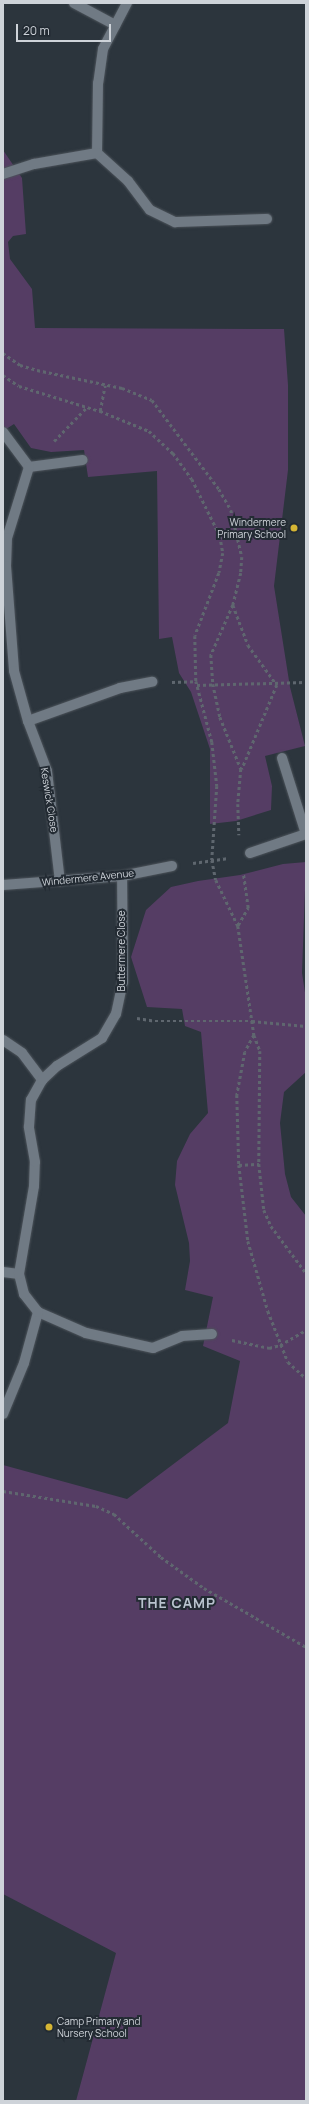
<!DOCTYPE html>
<style>
body{margin:0}
#map{position:relative;width:309px;height:2104px;overflow:hidden;background:#2c353d;font-family:Manrope,sans-serif}
div>[style]{position:absolute}
.green>*{inset:0;background:#553d64}
.path>*{height:2.5px;margin-top:-1.25px;transform-origin:0;background:repeating-linear-gradient(90deg,#5f676f 0 3px,transparent 0 6px)}
.roads{filter:drop-shadow(0 0 1px #4c535a) drop-shadow(0 0 1px #4c535a)}
.minor>*{height:10px;margin:-5px;padding:0 5px;transform-origin:5px;border-radius:5px;background:#707a84}
.dots>*{width:11px;height:11px;translate:-50% -50%;box-sizing:border-box;border:2px solid #232b33;border-radius:50%}
span{translate:-50% -50%;white-space:nowrap;text-align:center;line-height:1.15;-webkit-text-stroke:4px #232b33;paint-order:stroke}
.poi-label{font-size:10px;color:#ced3d9}
.right{translate:-100% -50%;text-align:right}
.left{translate:0 -50%;text-align:left}
.street-label{font-size:10px;color:#ced3d9}
.district-label{font-size:14px;color:#b9c3ce;font-weight:700;letter-spacing:1px}
.frame{position:absolute;inset:0;border:4px solid #ced3d9;pointer-events:none}
.scale{position:absolute;left:16px;top:24px;width:95px;height:18px;box-sizing:border-box;border:2px solid #ced3d9;border-top:0;padding-left:5px;font-size:12px;line-height:14px;white-space:nowrap;color:#ced3d9;-webkit-text-stroke:3px #232b33;paint-order:stroke}
</style>
<div id="map">
<div class="green">
<i style="clip-path:polygon(3px 150px,22px 178px,26px 234px,13px 236px,8px 242px,10px 259px,32px 289px,35px 328px,284px 329px,288px 385px,288px 470px,274px 586px,290px 687px,305px 746px,265px 756px,272px 786px,271px 810px,236px 821px,210px 824px,210px 749px,191px 692px,179px 673px,172px 637px,159px 639px,157px 471px,88px 477px,84px 450px,51px 452px,31px 448px,14px 424px,3px 431px)"></i>
<i style="clip-path:polygon(306px 862px,302px 973px,306px 999px,306px 1072px,284px 1092px,280px 1123px,285px 1174px,291px 1197px,306px 1216px,306px 2101px,76px 2101px,116px 1953px,3px 1894px,3px 1465px,127px 1499px,228px 1423px,240px 1361px,203px 1346px,213px 1297px,185px 1290px,190px 1261px,189px 1243px,175px 1185px,177px 1161px,190px 1134px,208px 1113px,201px 1032px,185px 1026px,182px 1009px,147px 1007px,131px 957px,146px 910px,171px 887px,198px 881px,240px 875px,283px 864px)"></i>
</div>
<div class="path">
<i style="left:3px;top:353px;width:21px;rotate:35deg"></i>
<i style="left:20px;top:365px;width:18px;rotate:16deg"></i>
<i style="left:37px;top:370px;width:87px;rotate:12deg"></i>
<i style="left:122px;top:388px;width:32px;rotate:22deg"></i>
<i style="left:152px;top:400px;width:111px;rotate:53deg"></i>
<i style="left:219px;top:489px;width:24px;rotate:60deg"></i>
<i style="left:231px;top:510px;width:48px;rotate:76.8deg"></i>
<i style="left:242px;top:557px;width:16px;rotate:94deg"></i>
<i style="left:241px;top:573px;width:33px;rotate:104deg"></i>
<i style="left:233px;top:605px;width:55px;rotate:113.7deg"></i>
<i style="left:211px;top:655px;width:29px;rotate:86deg"></i>
<i style="left:213px;top:684px;width:34px;rotate:78deg"></i>
<i style="left:220px;top:717px;width:56px;rotate:68deg"></i>
<i style="left:241px;top:769px;width:35px;rotate:95deg"></i>
<i style="left:238px;top:804px;width:31px;rotate:88deg"></i>
<i style="left:3px;top:375px;width:19px;rotate:35deg"></i>
<i style="left:19px;top:386px;width:85px;rotate:17.2deg"></i>
<i style="left:100px;top:411px;width:53px;rotate:22.2deg"></i>
<i style="left:149px;top:431px;width:33px;rotate:43deg"></i>
<i style="left:173px;top:453px;width:32px;rotate:54deg"></i>
<i style="left:192px;top:479px;width:64px;rotate:63.8deg"></i>
<i style="left:220px;top:536px;width:17px;rotate:80deg"></i>
<i style="left:223px;top:553px;width:20px;rotate:101deg"></i>
<i style="left:219px;top:573px;width:67px;rotate:110.9deg"></i>
<i style="left:195px;top:636px;width:45px;rotate:88.7deg"></i>
<i style="left:196px;top:681px;width:63px;rotate:75.3deg"></i>
<i style="left:212px;top:742px;width:44px;rotate:83.5deg"></i>
<i style="left:217px;top:786px;width:74px;rotate:93.9deg"></i>
<i style="left:212px;top:860px;width:20px;rotate:79deg"></i>
<i style="left:216px;top:880px;width:51px;rotate:64.4deg"></i>
<i style="left:238px;top:926px;width:110px;rotate:81.6deg"></i>
<i style="left:254px;top:1035px;width:19px;rotate:118deg"></i>
<i style="left:245px;top:1052px;width:44px;rotate:100.5deg"></i>
<i style="left:237px;top:1095px;width:70px;rotate:88.4deg"></i>
<i style="left:239px;top:1165px;width:77px;rotate:83.2deg"></i>
<i style="left:248px;top:1241px;width:73px;rotate:74.1deg"></i>
<i style="left:268px;top:1311px;width:55px;rotate:68.6deg"></i>
<i style="left:288px;top:1362px;width:24px;rotate:42deg"></i>
<i style="left:100px;top:411px;width:26px;rotate:-79deg"></i>
<i style="left:54px;top:441px;width:47px;rotate:-45.9deg"></i>
<i style="left:233px;top:605px;width:43px;rotate:69.4deg"></i>
<i style="left:248px;top:645px;width:49px;rotate:54.1deg"></i>
<i style="left:277px;top:685px;width:91px;rotate:112.6deg"></i>
<i style="left:172px;top:682px;width:24px;rotate:-2deg"></i>
<i style="left:197px;top:685px;width:108px;rotate:-1.6deg"></i>
<i style="left:193px;top:863px;width:36px;rotate:-8deg"></i>
<i style="left:238px;top:925px;width:20px;rotate:-60deg"></i>
<i style="left:248px;top:908px;width:35px;rotate:-98deg"></i>
<i style="left:137px;top:1018px;width:18px;rotate:9deg"></i>
<i style="left:155px;top:1021px;width:97px"></i>
<i style="left:252px;top:1021px;width:54px;rotate:5.3deg"></i>
<i style="left:254px;top:1035px;width:17px;rotate:69deg"></i>
<i style="left:260px;top:1051px;width:113px;rotate:90.5deg"></i>
<i style="left:259px;top:1164px;width:46px;rotate:83.8deg"></i>
<i style="left:264px;top:1210px;width:17px;rotate:66deg"></i>
<i style="left:271px;top:1226px;width:59px;rotate:53.3deg"></i>
<i style="left:239px;top:1165px;width:20px;rotate:-3deg"></i>
<i style="left:232px;top:1340px;width:38px;rotate:12deg"></i>
<i style="left:269px;top:1348px;width:11px;rotate:-15deg"></i>
<i style="left:280px;top:1345px;width:30px;rotate:-30deg"></i>
<i style="left:3px;top:1491px;width:94px;rotate:9.2deg"></i>
<i style="left:96px;top:1506px;width:20px;rotate:24deg"></i>
<i style="left:114px;top:1514px;width:64px;rotate:42.5deg"></i>
<i style="left:161px;top:1557px;width:53px;rotate:35.8deg"></i>
<i style="left:204px;top:1588px;width:118px;rotate:30deg"></i>
</div>
<div class="roads">
<div class="minor">
<i style="left:74px;top:3px;width:47px;rotate:28.2deg"></i>
<i style="left:127px;top:3px;width:52px;rotate:117.6deg"></i>
<i style="left:103px;top:49px;width:34px;rotate:98deg"></i>
<i style="left:98px;top:83px;width:70px;rotate:90.8deg"></i>
<i style="left:97px;top:153px;width:42px;rotate:42.1deg"></i>
<i style="left:128px;top:181px;width:36px;rotate:53deg"></i>
<i style="left:150px;top:210px;width:28px;rotate:26deg"></i>
<i style="left:175px;top:222px;width:92px;rotate:-1.9deg"></i>
<i style="left:3px;top:174px;width:33px;rotate:-18deg"></i>
<i style="left:34px;top:164px;width:64px;rotate:-9.9deg"></i>
<i style="left:3px;top:432px;width:44px;rotate:53.4deg"></i>
<i style="left:29px;top:467px;width:54px;rotate:-7.4deg"></i>
<i style="left:29px;top:467px;width:74px;rotate:107.2deg"></i>
<i style="left:7px;top:538px;width:28px;rotate:92deg"></i>
<i style="left:6px;top:566px;width:105px;rotate:85.6deg"></i>
<i style="left:14px;top:671px;width:52px;rotate:74.4deg"></i>
<i style="left:28px;top:721px;width:53px;rotate:69.2deg"></i>
<i style="left:47px;top:771px;width:111px;rotate:83.3deg"></i>
<i style="left:28px;top:721px;width:98px;rotate:-19.7deg"></i>
<i style="left:120px;top:688px;width:33px;rotate:-11deg"></i>
<i style="left:282px;top:758px;width:80px;rotate:72.5deg"></i>
<i style="left:250px;top:853px;width:59px;rotate:-18.7deg"></i>
<i style="left:3px;top:885px;width:119px;rotate:-4.3deg"></i>
<i style="left:122px;top:876px;width:51px;rotate:-11.3deg"></i>
<i style="left:3px;top:1040px;width:23px;rotate:34deg"></i>
<i style="left:22px;top:1053px;width:34px;rotate:53deg"></i>
<i style="left:3px;top:1272px;width:16px;rotate:7deg"></i>
<i style="left:38px;top:1312px;width:52px;rotate:23.6deg"></i>
<i style="left:86px;top:1333px;width:69px;rotate:12.6deg"></i>
<i style="left:153px;top:1348px;width:31px;rotate:-22deg"></i>
<i style="left:182px;top:1336px;width:30px;rotate:-4deg"></i>
<i style="left:3px;top:1414px;width:55px;rotate:-67.6deg"></i>
<i style="left:24px;top:1363px;width:53px;rotate:-74.6deg"></i>
<i style="left:38px;top:1312px;width:23px;rotate:-128deg"></i>
<i style="left:24px;top:1294px;width:21px;rotate:-104deg"></i>
<i style="left:19px;top:1274px;width:89px;rotate:-80.3deg"></i>
<i style="left:34px;top:1186px;width:24px;rotate:-88deg"></i>
<i style="left:35px;top:1162px;width:36px;rotate:-100deg"></i>
<i style="left:29px;top:1127px;width:27px;rotate:-86deg"></i>
<i style="left:31px;top:1100px;width:23px;rotate:-61deg"></i>
<i style="left:42px;top:1080px;width:21px;rotate:-43deg"></i>
<i style="left:57px;top:1066px;width:53px;rotate:-31.9deg"></i>
<i style="left:102px;top:1038px;width:28px;rotate:-60deg"></i>
<i style="left:116px;top:1014px;width:33px;rotate:-78deg"></i>
<i style="left:123px;top:982px;width:106px;rotate:-90.5deg"></i>
</div>
</div>
<div class="dots">
<i style="left:294px;top:528px;background:#d5b534"></i>
<i style="left:49px;top:2027px;background:#d5b534"></i>
</div>
<div class="poi-label">
<span class="right" style="left:286px;top:528px">Windermere<br>Primary School</span>
<span class="left" style="left:57px;top:2027px">Camp Primary and<br>Nursery School</span>
</div>
<div class="street-label">
<span style="left:49px;top:800px;rotate:81deg">Keswick Close</span>
<span style="left:88px;top:878px;rotate:-6deg">Windermere Avenue</span>
<span style="left:122px;top:951px;rotate:-90deg">Buttermere Close</span>
</div>
<div class="district-label">
<span style="left:177px;top:1603px">THE CAMP</span>
</div>
<div class="frame"></div>
<div class="scale">20 m</div>
</div>
